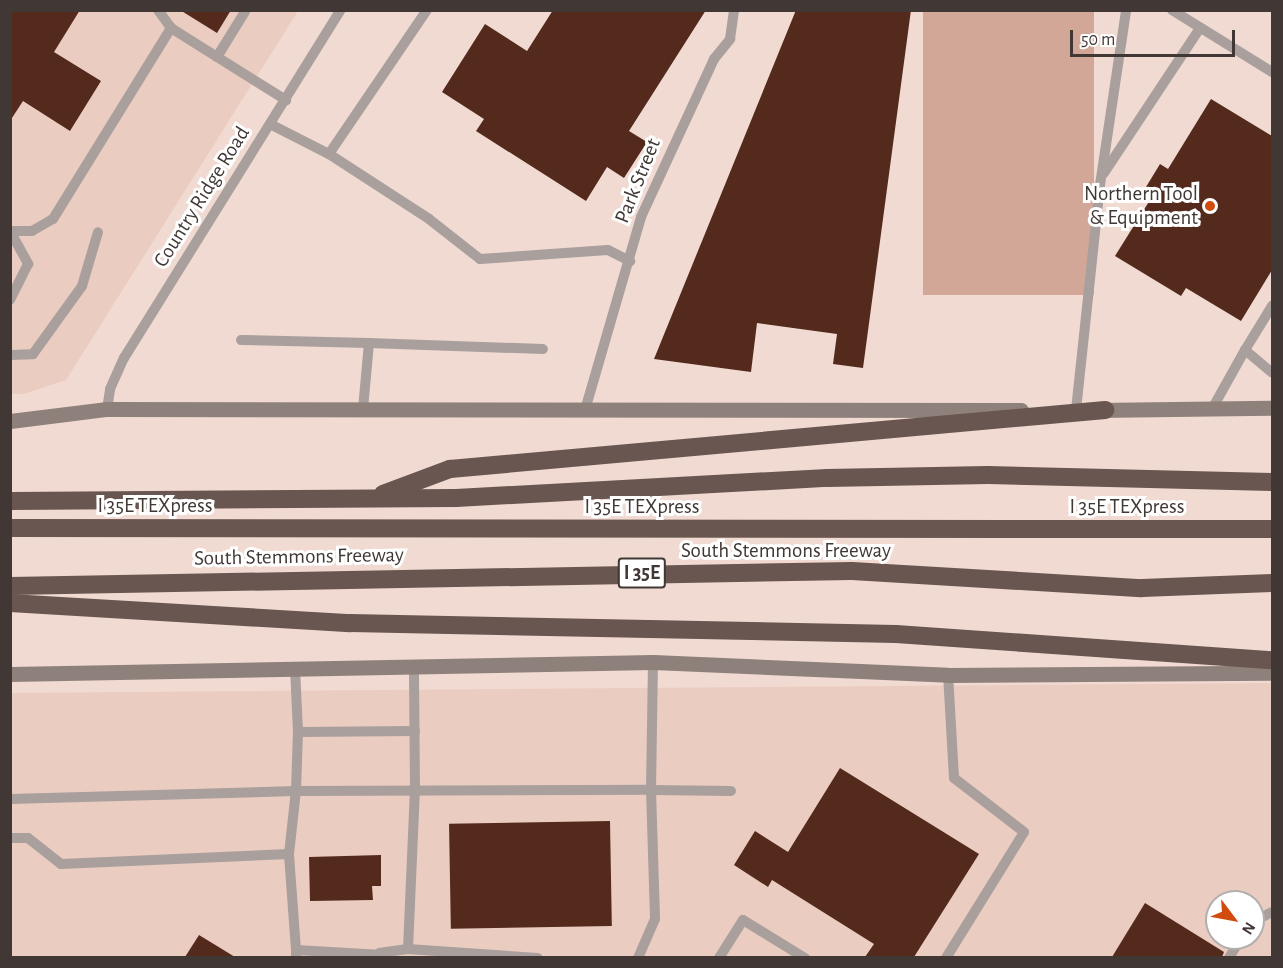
<!DOCTYPE html>
<style>
body{margin:0}
#map{position:relative;width:1283px;height:968px;overflow:hidden;background:#f1dad2;font-family:"Alegreya Sans",sans-serif}
div>[style]{position:absolute}
.built>*{inset:0;background:#ebccc1}
.green>*{inset:0;background:#d3a798;transform-origin:0 0}
.building>*{inset:0;background:#532a1c;transform-origin:0 0}
.service>*{height:10px;margin:-5px;padding:0 5px;transform-origin:5px;border-radius:5px;background:#a99f9c}
.secondary>*{height:15px;margin:-7.5px;padding:0 7.5px;transform-origin:7.5px;border-radius:7.5px;background:#8e807b}
.motorway>*{height:18px;margin:-9px;padding:0 9px;transform-origin:9px;border-radius:9px;background:#695650}
.dots>*{width:16px;height:16px;translate:-50% -50%;box-sizing:border-box;border:3px solid #fff;border-radius:50%}
span{translate:-50% -50%;white-space:nowrap;text-align:center;line-height:1.15;-webkit-text-stroke:6px #fff;paint-order:stroke}
.shield-label span{padding:2px 4px;background:#fff;border:2px solid;border-radius:4px;-webkit-text-stroke-width:0}
.shield-label{font-size:20px;color:#413835;font-weight:700}
.street-label{font-size:21px;color:#413835}
.poi-label{font-size:21px;color:#413835}
.right{translate:-100% -50%;text-align:right}
.frame{position:absolute;inset:0;border:12px solid #413835;pointer-events:none}
.north{position:absolute;left:1205px;top:890px;width:60px;height:60px;box-sizing:border-box;background:#fff;border:2px solid #b3afae;border-radius:50%;rotate:122deg;font-size:16px;font-weight:700;line-height:24px;text-align:center;color:#413835}
.north::after{content:'';display:block;margin:auto;width:21px;height:27px;background:#d04b0d;clip-path:polygon(50% 0,100% 100%,50% 72%,0 100%)}
.scale{position:absolute;left:1070px;top:30px;width:165px;height:27px;box-sizing:border-box;border:3px solid #413835;border-top:0;padding-left:8px;font-size:18px;line-height:21px;white-space:nowrap;color:#413835;-webkit-text-stroke:4px #fff;paint-order:stroke}
</style>
<div id="map">
<div class="built">
<i style="clip-path:polygon(10px 11px,298px 11px,66px 380px,24px 394px,10px 394px)"></i>
<i style="clip-path:polygon(evenodd,1272px 683px,1272px 957px,11px 957px,10px 693px,1272px 683px,1217px 902px,1253px 902px,1253px 938px,1217px 938px,1217px 902px)"></i>
</div>
<div class="green">
<i style="left:923px;top:11px;width:171px;height:284px"></i>
</div>
<div class="building">
<i style="clip-path:polygon(10px 10px,80px 10px,54px 52px,101px 81px,70px 131px,23px 101px,10px 121px)"></i>
<i style="clip-path:polygon(180px 10px,231px 10px,217px 33px)"></i>
<i style="clip-path:polygon(553px 10px,706px 10px,629px 131px,647px 142px,624px 178px,607px 167px,586px 201px,476px 131px,484px 119px,442px 92px,485px 24px,527px 51px)"></i>
<i style="clip-path:polygon(796px 10px,911px 10px,863px 368px,833px 364px,837px 334px,757px 323px,751px 372px,654px 359px)"></i>
<i style="clip-path:polygon(1211px 99px,1272px 136px,1272px 270px,1241px 321px,1186px 288px,1181px 296px,1115px 256px,1155px 192px,1146px 187px,1160px 164px,1168px 169px)"></i>
<i style="clip-path:polygon(840px 768px,979px 854px,914px 957px,865px 957px,874px 944px,772px 880px,768px 887px,734px 865px,755px 831px,788px 852px)"></i>
<i style="left:610px;top:821px;width:105px;height:161px;rotate:89deg"></i>
<i style="clip-path:polygon(381px 855px,381px 886px,372px 886px,373px 900px,310px 901px,309px 857px)"></i>
<i style="clip-path:polygon(1145px 903px,1224px 952px,1222px 957px,1112px 957px)"></i>
<i style="clip-path:polygon(199px 935px,235px 957px,185px 957px)"></i>
</div>
<div class="service">
<i style="left:158px;top:10px;width:22px;rotate:54deg"></i>
<i style="left:1172px;top:10px;width:118px;rotate:31.8deg"></i>
<i style="left:217px;top:57px;width:55px;rotate:-58.3deg"></i>
<i style="left:270px;top:124px;width:66px;rotate:27deg"></i>
<i style="left:329px;top:154px;width:119px;rotate:33deg"></i>
<i style="left:429px;top:219px;width:65px;rotate:38.1deg"></i>
<i style="left:480px;top:259px;width:128px;rotate:-4deg"></i>
<i style="left:608px;top:250px;width:25px;rotate:27deg"></i>
<i style="left:329px;top:154px;width:174px;rotate:-55.8deg"></i>
<i style="left:1104px;top:173px;width:174px;rotate:-56.5deg"></i>
<i style="left:10px;top:231px;width:22px"></i>
<i style="left:32px;top:231px;width:24px;rotate:-30deg"></i>
<i style="left:53px;top:219px;width:225px;rotate:-58.3deg"></i>
<i style="left:171px;top:28px;width:136px;rotate:32.1deg"></i>
<i style="left:10px;top:231px;width:38px;rotate:61deg"></i>
<i style="left:28px;top:264px;width:40px;rotate:116.6deg"></i>
<i style="left:241px;top:340px;width:128px;rotate:1.3deg"></i>
<i style="left:369px;top:343px;width:66px;rotate:95.2deg"></i>
<i style="left:369px;top:343px;width:174px;rotate:2deg"></i>
<i style="left:1245px;top:350px;width:52px;rotate:-58.5deg"></i>
<i style="left:10px;top:355px;width:23px;rotate:-2deg"></i>
<i style="left:33px;top:354px;width:84px;rotate:-54.2deg"></i>
<i style="left:82px;top:286px;width:56px;rotate:-73.5deg"></i>
<i style="left:107px;top:409px;width:20px;rotate:-81deg"></i>
<i style="left:110px;top:389px;width:34px;rotate:-66deg"></i>
<i style="left:124px;top:358px;width:410px;rotate:-58.1deg"></i>
<i style="left:1212px;top:409px;width:68px;rotate:-60.8deg"></i>
<i style="left:1245px;top:350px;width:35px;rotate:40deg"></i>
<i style="left:585px;top:410px;width:201px;rotate:-73.8deg"></i>
<i style="left:641px;top:217px;width:174px;rotate:-65.2deg"></i>
<i style="left:714px;top:59px;width:26px;rotate:-51deg"></i>
<i style="left:730px;top:39px;width:29px;rotate:-82deg"></i>
<i style="left:1076px;top:410px;width:226px;rotate:-83.9deg"></i>
<i style="left:1100px;top:185px;width:177px;rotate:-81.5deg"></i>
<i style="left:653px;top:662px;width:128px;rotate:90.9deg"></i>
<i style="left:651px;top:790px;width:80px;rotate:0.7deg"></i>
<i style="left:295px;top:668px;width:64px;rotate:87.3deg"></i>
<i style="left:298px;top:732px;width:117px;rotate:-0.5deg"></i>
<i style="left:10px;top:799px;width:286px;rotate:-1.6deg"></i>
<i style="left:296px;top:791px;width:59px;rotate:-88.1deg"></i>
<i style="left:10px;top:838px;width:18px"></i>
<i style="left:28px;top:838px;width:42px;rotate:38.2deg"></i>
<i style="left:61px;top:864px;width:228px;rotate:-2.5deg"></i>
<i style="left:1253px;top:922px;width:21px;rotate:-28deg"></i>
<i style="left:408px;top:949px;width:160px;rotate:-87.5deg"></i>
<i style="left:415px;top:789px;width:123px;rotate:-90.5deg"></i>
<i style="left:296px;top:950px;width:96px;rotate:-94.2deg"></i>
<i style="left:289px;top:854px;width:63px;rotate:-83.7deg"></i>
<i style="left:296px;top:791px;width:355px;rotate:-0.2deg"></i>
<i style="left:651px;top:790px;width:129px;rotate:88.2deg"></i>
<i style="left:655px;top:919px;width:43px;rotate:113.6deg"></i>
<i style="left:379px;top:953px;width:29px;rotate:-8deg"></i>
<i style="left:408px;top:949px;width:130px;rotate:4deg"></i>
<i style="left:296px;top:958px;width:8px;rotate:-90deg"></i>
<i style="left:296px;top:950px;width:87px;rotate:3.3deg"></i>
<i style="left:719px;top:958px;width:45px;rotate:-57.7deg"></i>
<i style="left:743px;top:920px;width:73px;rotate:31.5deg"></i>
<i style="left:946px;top:958px;width:148px;rotate:-58.2deg"></i>
<i style="left:1024px;top:832px;width:88px;rotate:-142.4deg"></i>
<i style="left:954px;top:778px;width:103px;rotate:-93.3deg"></i>
<i style="left:1229px;top:958px;width:23px;rotate:-59deg"></i>
</div>
<div class="secondary">
<i style="left:1096px;top:410px;width:176px;rotate:-0.7deg"></i>
<i style="left:10px;top:421px;width:98px;rotate:-7.1deg"></i>
<i style="left:107px;top:409px;width:914px;rotate:0.06deg"></i>
<i style="left:10px;top:674px;width:643px;rotate:-1.07deg"></i>
<i style="left:653px;top:662px;width:295px;rotate:2.5deg"></i>
<i style="left:948px;top:675px;width:324px;rotate:-0.4deg"></i>
</div>
<div class="motorway">
<i style="left:383px;top:494px;width:72px;rotate:-20.5deg"></i>
<i style="left:450px;top:469px;width:658px;rotate:-5.15deg"></i>
<i style="left:10px;top:501px;width:446px;rotate:-0.4deg"></i>
<i style="left:456px;top:498px;width:372px;rotate:-3.1deg"></i>
<i style="left:827px;top:478px;width:161px;rotate:-1.1deg"></i>
<i style="left:988px;top:475px;width:284px;rotate:1.4deg"></i>
<i style="left:10px;top:528px;width:1262px;rotate:0.05deg"></i>
<i style="left:10px;top:586px;width:842px;rotate:-1.02deg"></i>
<i style="left:852px;top:571px;width:290px;rotate:3.4deg"></i>
<i style="left:1142px;top:588px;width:130px;rotate:-2.2deg"></i>
<i style="left:10px;top:603px;width:341px;rotate:3.4deg"></i>
<i style="left:350px;top:623px;width:546px;rotate:1.15deg"></i>
<i style="left:896px;top:634px;width:377px;rotate:4deg"></i>
</div>
<div class="dots">
<i style="left:1210px;top:206px;background:#d04b0d"></i>
</div>
<div class="shield-label">
<span style="left:642px;top:573px">I 35E</span>
</div>
<div class="street-label">
<span style="left:638px;top:181px;rotate:-68deg">Park Street</span>
<span style="left:202px;top:197px;rotate:-58deg">Country Ridge Road</span>
<span style="left:155px;top:506px">I 35E TEXpress</span>
<span style="left:642px;top:507px">I 35E TEXpress</span>
<span style="left:1127px;top:507px">I 35E TEXpress</span>
<span style="left:786px;top:551px">South Stemmons Freeway</span>
<span style="left:299px;top:557px;rotate:-1deg">South Stemmons Freeway</span>
</div>
<div class="poi-label">
<span class="right" style="left:1198px;top:206px">Northern Tool<br>&amp; Equipment</span>
</div>
<div class="frame"></div>
<div class="north">N</div>
<div class="scale">50 m</div>
</div>
